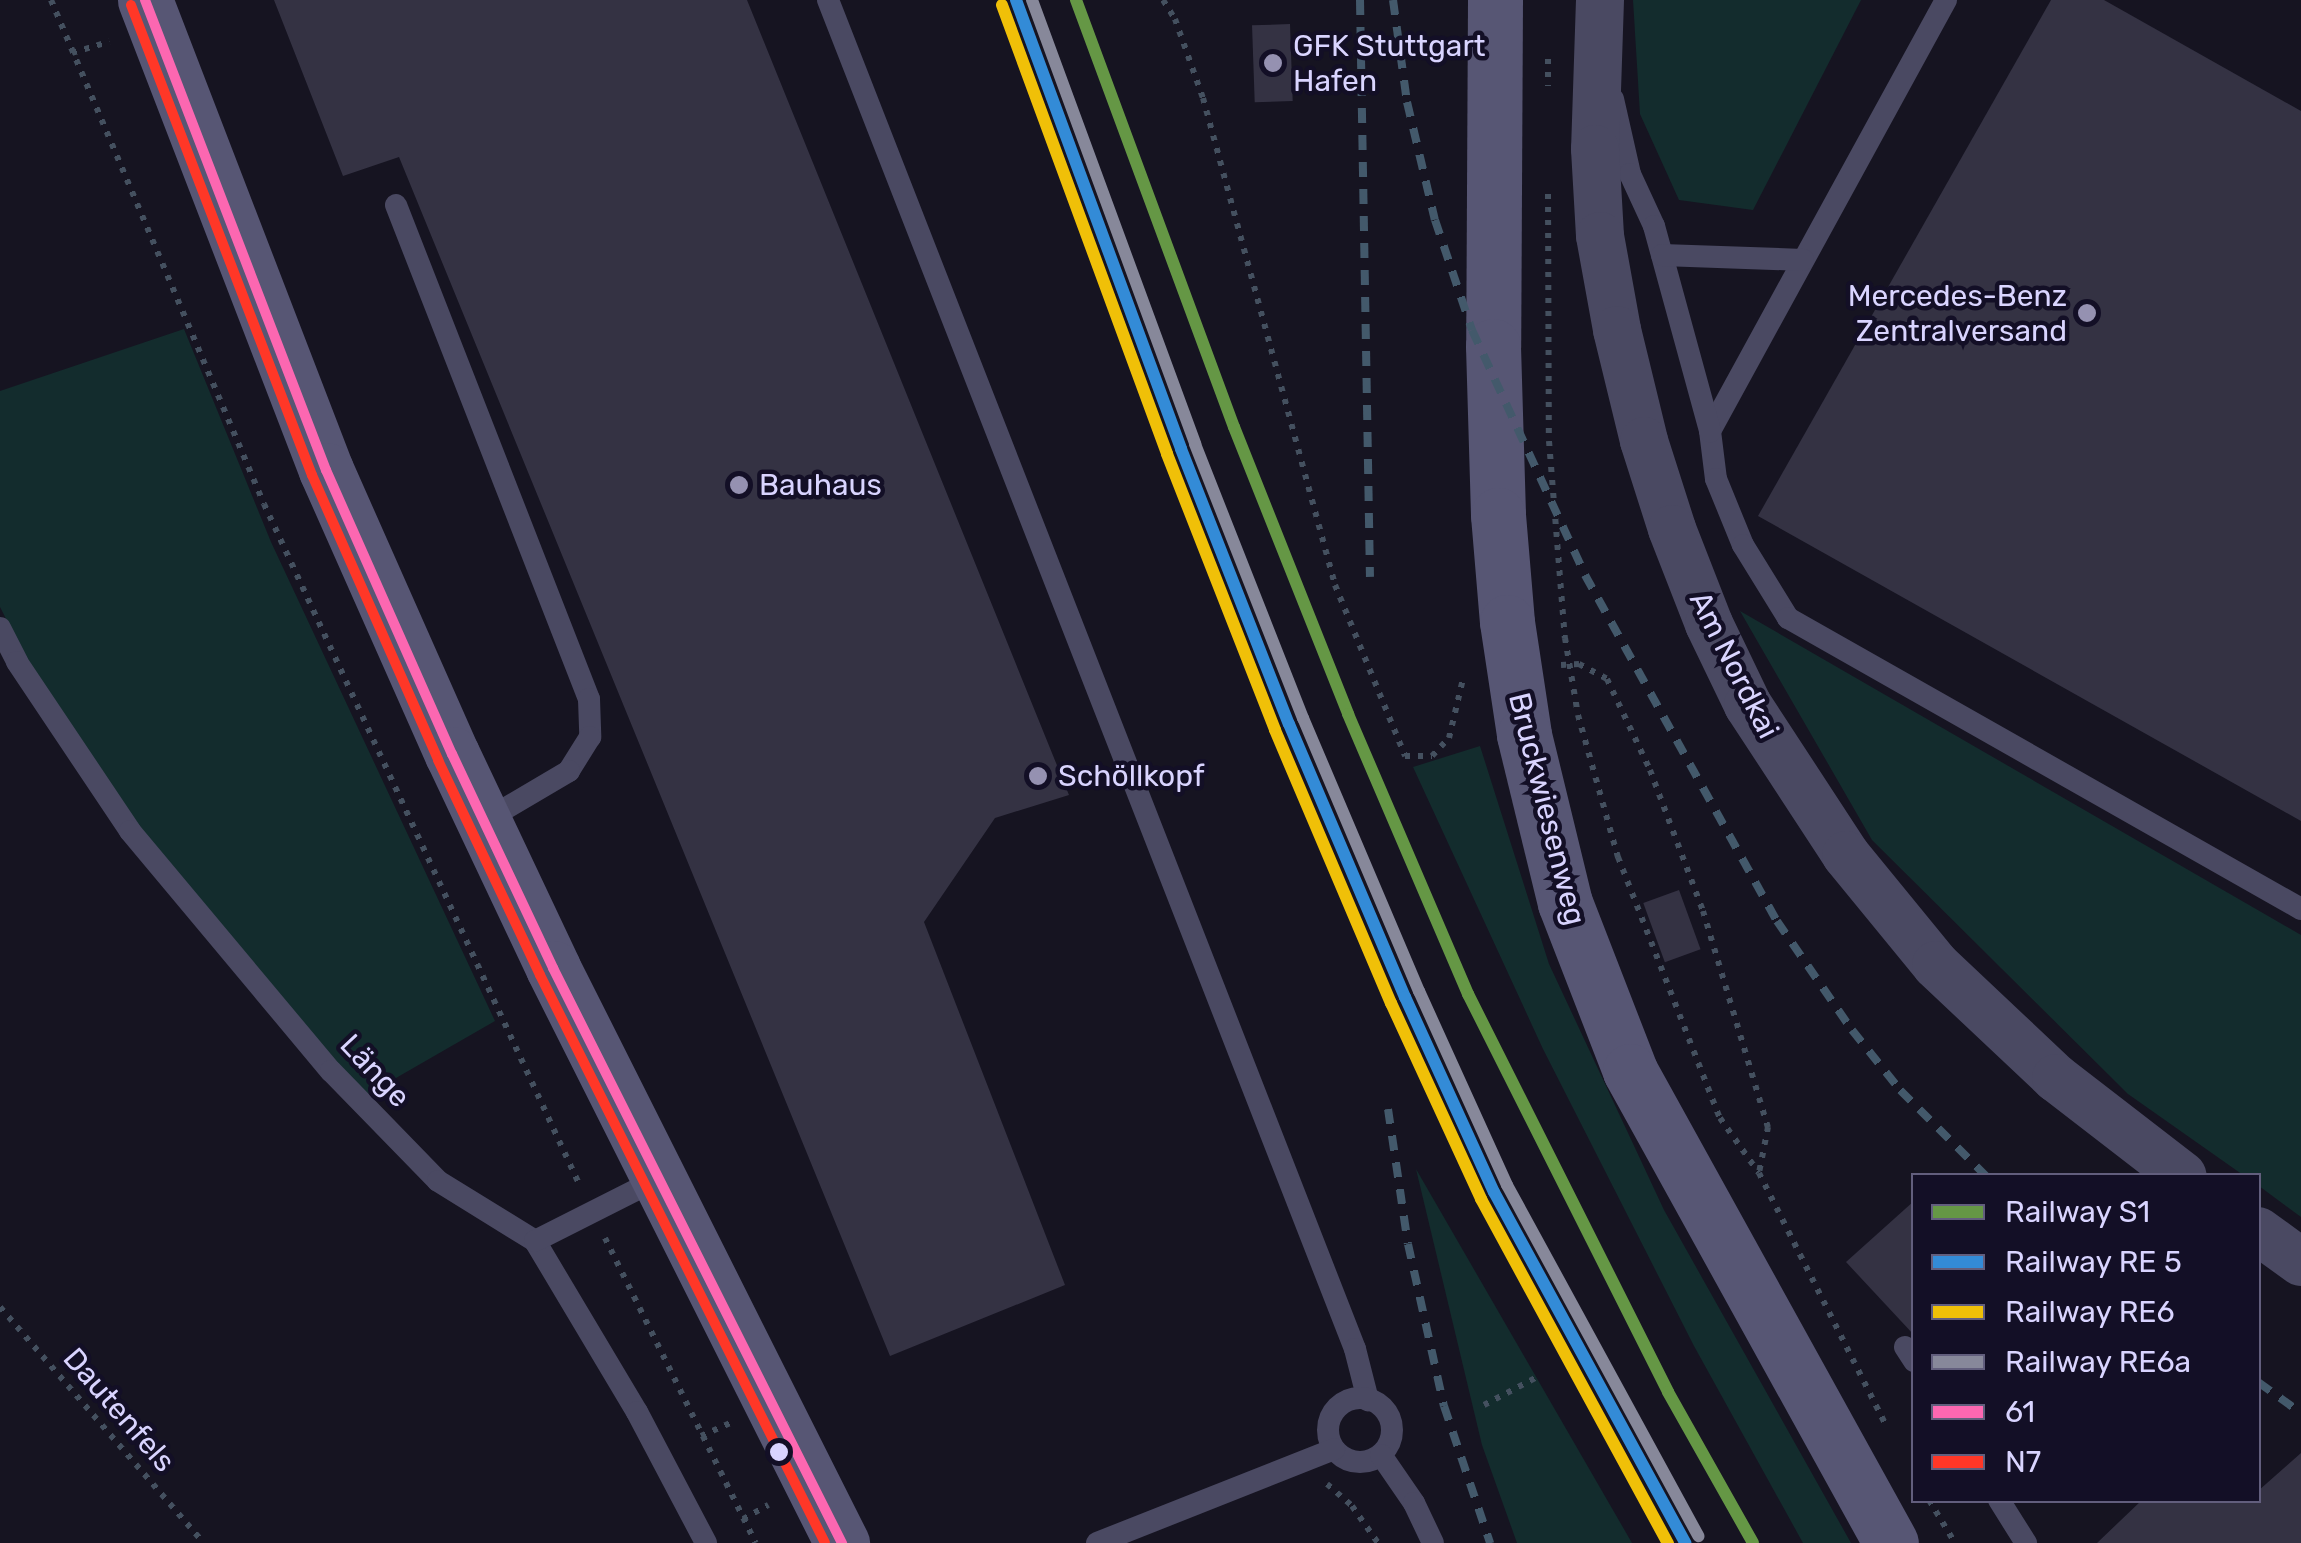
<!DOCTYPE html>
<meta charset="utf-8">
<style>
body{margin:0}
#map{position:relative;width:2301px;height:1543px;overflow:hidden;background:#161421;font-family:Rubik,sans-serif}
div>[style]{position:absolute}
.green>*{inset:0;background:#132c2d}
.building>*{inset:0;background:#343243;transform-origin:0 0}
.path>*{height:6px;margin-top:-3px;transform-origin:0;background:repeating-linear-gradient(90deg,#44505f 0 5px,transparent 0 13px)}
.lane>*{height:22px;margin:-11px;padding:0 11px;transform-origin:11px;border-radius:11px;background:#4a4962}
.lane>.ring{margin:-11px;padding:0;box-sizing:content-box;background:none;border:22px solid #4a4962;border-radius:50%}
.street>*{height:48px;margin:-24px;padding:0 24px;transform-origin:24px;border-radius:24px;background:#4a4962}
.secondary>*{height:55px;margin:-27.5px;padding:0 27.5px;transform-origin:27.5px;border-radius:27.5px;background:#575674}
.rail>*{height:8px;margin-top:-4px;transform-origin:0;background:repeating-linear-gradient(90deg,#43596b 0 15px,transparent 0 27px)}
.bus-1>*{height:10px;margin:-5px;padding:0 5px;transform-origin:5px;border-radius:5px;background:#fc67b1}
.bus-2>*{height:10px;margin:-5px;padding:0 5px;transform-origin:5px;border-radius:5px;background:#ff3727}
.rail-1>*{height:12px;margin:-6px;padding:0 6px;transform-origin:6px;border-radius:6px;background:#659745}
.rail-2>*{height:12px;margin:-6px;padding:0 6px;transform-origin:6px;border-radius:6px;background:#338bd7}
.rail-3>*{height:12px;margin:-6px;padding:0 6px;transform-origin:6px;border-radius:6px;background:#f0c008}
.rail-4>*{height:12px;margin:-6px;padding:0 6px;transform-origin:6px;border-radius:6px;background:#87889a}
.dots>*{width:28px;height:28px;translate:-50% -50%;box-sizing:border-box;border:5px solid #130f26;border-radius:50%}
span{translate:-50% -50%;white-space:nowrap;text-align:center;line-height:1.15;-webkit-text-stroke:9px #130f26;paint-order:stroke}
.poi-label{font-size:30px;color:#d9d4ff}
.left{translate:0 -50%;text-align:left}
.right{translate:-100% -50%;text-align:right}
.street-label{font-size:30px;color:#d9d4ff}
.legend{position:absolute;left:1911px;top:1173px;width:350px;height:330px;box-sizing:border-box;background:#130f26;border:2px solid #625e7d;margin:0;padding:12px 18px;list-style:none;font-size:30px;color:#d9d4ff}
.legend li{display:flex;align-items:center;gap:20px;height:50px}
.legend b{width:50px;border:2px solid #625e7d}
</style>
<div id="map">
<div class="green">
<i style="clip-path:polygon(1633px 0,1861px 0,1753px 210px,1679px 200px,1640px 114px)"></i>
<i style="clip-path:polygon(184px 329px,271px 542px,495px 1021px,356px 1101px,155px 860px,44px 693px,0 607px,0 391px)"></i>
<i style="clip-path:polygon(1740px 611px,2301px 935px,2301px 1217px,2259px 1186px,2258px 1176px,2243px 1175px,2128px 1094px,1872px 840px)"></i>
<i style="clip-path:polygon(1480px 746px,1549px 964px,1664px 1210px,1851px 1543px,1803px 1543px,1694px 1346px,1543px 1049px,1413px 767px)"></i>
<i style="clip-path:polygon(1416px 1169px,1632px 1543px,1517px 1543px,1482px 1445px)"></i>
</div>
<div class="building">
<i style="clip-path:polygon(274px 0,747px 0,1069px 795px,995px 818px,924px 922px,1065px 1285px,890px 1356px,399px 157px,343px 176px)"></i>
<i style="clip-path:polygon(2051px 0,2104px 0,2301px 111px,2301px 821px,1758px 516px)"></i>
<i style="left:1290px;top:24px;width:77px;height:38px;rotate:88deg"></i>
<i style="left:1679px;top:890px;width:63px;height:38px;rotate:70deg"></i>
<i style="clip-path:polygon(1914px 1201px,1914px 1335px,1846px 1262px)"></i>
<i style="clip-path:polygon(2301px 1453px,2301px 1543px,2097px 1543px,2142px 1500px,2258px 1500px,2258px 1491px)"></i>
</div>
<div class="path">
<i style="left:51px;top:0;width:547px;rotate:67.09deg"></i>
<i style="left:264px;top:504px;width:752px;rotate:65.14deg"></i>
<i style="left:1163px;top:0;width:22px;rotate:58deg"></i>
<i style="left:1175px;top:19px;width:84px;rotate:70.5deg"></i>
<i style="left:1203px;top:98px;width:505px;rotate:74.83deg"></i>
<i style="left:1335px;top:585px;width:185px;rotate:67.7deg"></i>
<i style="left:1405px;top:756px;width:27px"></i>
<i style="left:1432px;top:756px;width:25px;rotate:-47deg"></i>
<i style="left:1449px;top:738px;width:61px;rotate:-76.7deg"></i>
<i style="left:72px;top:53px;width:39px;rotate:-17deg"></i>
<i style="left:1548px;top:59px;width:27px;rotate:90deg"></i>
<i style="left:1548px;top:194px;width:247px;rotate:89.8deg"></i>
<i style="left:1549px;top:441px;width:198px;rotate:85.4deg"></i>
<i style="left:1565px;top:638px;width:78px;rotate:80.4deg"></i>
<i style="left:1578px;top:715px;width:148px;rotate:74.3deg"></i>
<i style="left:1618px;top:857px;width:280px;rotate:68.7deg"></i>
<i style="left:1720px;top:1118px;width:67px;rotate:54.7deg"></i>
<i style="left:1759px;top:1173px;width:284px;rotate:63.3deg"></i>
<i style="left:1561px;top:665px;width:18px;rotate:-3deg"></i>
<i style="left:1579px;top:664px;width:32px;rotate:28deg"></i>
<i style="left:1607px;top:679px;width:101px;rotate:64.7deg"></i>
<i style="left:1650px;top:770px;width:151px;rotate:69.4deg"></i>
<i style="left:1703px;top:911px;width:226px;rotate:73.3deg"></i>
<i style="left:1768px;top:1127px;width:47px;rotate:101.1deg"></i>
<i style="left:605px;top:1238px;width:340px;rotate:63.7deg"></i>
<i style="left:0;top:1307px;width:312px;rotate:49.2deg"></i>
<i style="left:1484px;top:1405px;width:62px;rotate:-27.8deg"></i>
<i style="left:701px;top:1436px;width:32px;rotate:-24deg"></i>
<i style="left:1327px;top:1484px;width:33px;rotate:41deg"></i>
<i style="left:1352px;top:1506px;width:45px;rotate:54.9deg"></i>
<i style="left:1929px;top:1500px;width:50px;rotate:58.8deg"></i>
<i style="left:743px;top:1519px;width:29px;rotate:-29deg"></i>
</div>
<div class="lane">
<i style="left:828px;top:0;width:1448px;rotate:68.66deg"></i>
<i style="left:1355px;top:1349px;width:53px;rotate:75.7deg"></i>
<i style="left:1946px;top:0;width:491px;rotate:118.7deg"></i>
<i style="left:1710px;top:431px;width:48px;rotate:82.9deg"></i>
<i style="left:1716px;top:479px;width:71px;rotate:67.8deg"></i>
<i style="left:1743px;top:545px;width:86px;rotate:58.3deg"></i>
<i style="left:1788px;top:618px;width:590px;rotate:29.56deg"></i>
<i style="left:1613px;top:99px;width:77px;rotate:77.2deg"></i>
<i style="left:1630px;top:174px;width:57px;rotate:65.2deg"></i>
<i style="left:1654px;top:226px;width:213px;rotate:74.7deg"></i>
<i style="left:396px;top:205px;width:530px;rotate:68.66deg"></i>
<i style="left:589px;top:699px;width:38px;rotate:88deg"></i>
<i style="left:590px;top:737px;width:40px;rotate:122deg"></i>
<i style="left:569px;top:771px;width:99px;rotate:149.5deg"></i>
<i style="left:1662px;top:255px;width:141px;rotate:2deg"></i>
<i style="left:0;top:628px;width:38px;rotate:63deg"></i>
<i style="left:17px;top:662px;width:203px;rotate:56.2deg"></i>
<i style="left:130px;top:831px;width:313px;rotate:50.1deg"></i>
<i style="left:331px;top:1071px;width:153px;rotate:45.8deg"></i>
<i style="left:438px;top:1181px;width:114px;rotate:31.7deg"></i>
<i style="left:535px;top:1241px;width:199px;rotate:59.2deg"></i>
<i style="left:637px;top:1412px;width:148px;rotate:62.2deg"></i>
<i style="left:535px;top:1241px;width:138px;rotate:-26.8deg"></i>
<i style="left:1905px;top:1347px;width:17px;rotate:57deg"></i>
<i class="ring" style="left:1328px;top:1398px;width:42px;height:42px"></i>
<i style="left:1381px;top:1455px;width:58px;rotate:55.5deg"></i>
<i style="left:1414px;top:1503px;width:44px;rotate:64.6deg"></i>
<i style="left:1999px;top:1500px;width:51px;rotate:57.9deg"></i>
<i style="left:1097px;top:1543px;width:255px;rotate:-21.6deg"></i>
</div>
<div class="street">
<i style="left:1600px;top:0;width:149px;rotate:91.9deg"></i>
<i style="left:1595px;top:149px;width:87px;rotate:86.7deg"></i>
<i style="left:1600px;top:236px;width:96px;rotate:79.7deg"></i>
<i style="left:1617px;top:330px;width:114px;rotate:76.3deg"></i>
<i style="left:1644px;top:441px;width:92px;rotate:72.3deg"></i>
<i style="left:1672px;top:529px;width:102px;rotate:68.7deg"></i>
<i style="left:1709px;top:624px;width:90px;rotate:64.3deg"></i>
<i style="left:1748px;top:705px;width:179px;rotate:56.8deg"></i>
<i style="left:1846px;top:855px;width:142px;rotate:50.7deg"></i>
<i style="left:1936px;top:965px;width:165px;rotate:43.3deg"></i>
<i style="left:2056px;top:1078px;width:160px;rotate:37.7deg"></i>
<i style="left:2258px;top:1231px;width:53px;rotate:35.8deg"></i>
</div>
<div class="secondary">
<i style="left:145px;top:0;width:504px;rotate:68.94deg"></i>
<i style="left:326px;top:470px;width:311px;rotate:66.1deg"></i>
<i style="left:452px;top:754px;width:237px;rotate:64.7deg"></i>
<i style="left:553px;top:968px;width:644px;rotate:63.32deg"></i>
<i style="left:1495px;top:0;width:346px;rotate:90.3deg"></i>
<i style="left:1493px;top:346px;width:169px;rotate:88.3deg"></i>
<i style="left:1498px;top:515px;width:107px;rotate:85.2deg"></i>
<i style="left:1507px;top:622px;width:114px;rotate:81.4deg"></i>
<i style="left:1524px;top:735px;width:173px;rotate:76.3deg"></i>
<i style="left:1565px;top:903px;width:180px;rotate:68.8deg"></i>
<i style="left:1630px;top:1071px;width:539px;rotate:61.06deg"></i>
</div>
<div class="rail">
<i style="left:1360px;top:0;width:577px;rotate:89.01deg"></i>
<i style="left:1393px;top:0;width:103px;rotate:82.2deg"></i>
<i style="left:1407px;top:102px;width:121px;rotate:76.7deg"></i>
<i style="left:1435px;top:220px;width:116px;rotate:71.4deg"></i>
<i style="left:1472px;top:330px;width:270px;rotate:65.2deg"></i>
<i style="left:1585px;top:575px;width:396px;rotate:61deg"></i>
<i style="left:1777px;top:921px;width:132px;rotate:55.5deg"></i>
<i style="left:1852px;top:1030px;width:77px;rotate:51.3deg"></i>
<i style="left:1900px;top:1090px;width:122px;rotate:45deg"></i>
<i style="left:1388px;top:1109px;width:136px;rotate:81.6deg"></i>
<i style="left:1408px;top:1244px;width:166px;rotate:77.5deg"></i>
<i style="left:1444px;top:1406px;width:145px;rotate:71.4deg"></i>
<i style="left:2258px;top:1382px;width:53px;rotate:35.8deg"></i>
</div>
<div class="bus-1">
<i style="left:145px;top:0;width:504px;rotate:68.94deg"></i>
<i style="left:326px;top:470px;width:311px;rotate:66.1deg"></i>
<i style="left:452px;top:754px;width:237px;rotate:64.7deg"></i>
<i style="left:553px;top:968px;width:644px;rotate:63.32deg"></i>
</div>
<div class="bus-2">
<i style="left:131px;top:5px;width:504px;rotate:68.94deg"></i>
<i style="left:312px;top:475px;width:312px;rotate:66.1deg"></i>
<i style="left:438px;top:760px;width:238px;rotate:64.6deg"></i>
<i style="left:540px;top:975px;width:635px;rotate:63.35deg"></i>
</div>
<div class="rail-1">
<i style="left:1076px;top:0;width:455px;rotate:69.7deg"></i>
<i style="left:1234px;top:427px;width:309px;rotate:68.3deg"></i>
<i style="left:1348px;top:714px;width:305px;rotate:66.8deg"></i>
<i style="left:1468px;top:994px;width:445px;rotate:63.3deg"></i>
<i style="left:1668px;top:1392px;width:173px;rotate:60.6deg"></i>
</div>
<div class="rail-2">
<i style="left:1016px;top:0;width:478px;rotate:69.8deg"></i>
<i style="left:1181px;top:449px;width:295px;rotate:68.6deg"></i>
<i style="left:1289px;top:724px;width:297px;rotate:67deg"></i>
<i style="left:1405px;top:997px;width:214px;rotate:65.5deg"></i>
<i style="left:1494px;top:1192px;width:400px;rotate:61.4deg"></i>
</div>
<div class="rail-3">
<i style="left:1002px;top:5px;width:478px;rotate:69.8deg"></i>
<i style="left:1167px;top:454px;width:296px;rotate:68.6deg"></i>
<i style="left:1275px;top:730px;width:297px;rotate:67deg"></i>
<i style="left:1391px;top:1003px;width:216px;rotate:65.3deg"></i>
<i style="left:1481px;top:1199px;width:392px;rotate:61.5deg"></i>
</div>
<div class="rail-4">
<i style="left:1032px;top:0;width:473px;rotate:69.8deg"></i>
<i style="left:1195px;top:444px;width:295px;rotate:68.5deg"></i>
<i style="left:1303px;top:718px;width:297px;rotate:67deg"></i>
<i style="left:1419px;top:991px;width:213px;rotate:65.6deg"></i>
<i style="left:1507px;top:1185px;width:400px;rotate:61.4deg"></i>
</div>
<div class="dots">
<i style="left:1273px;top:63px;background:#9591b1"></i>
<i style="left:2087px;top:313px;background:#9591b1"></i>
<i style="left:739px;top:485px;background:#9591b1"></i>
<i style="left:1038px;top:776px;background:#9591b1"></i>
<i style="left:779px;top:1452px;background:#d9d4ff"></i>
</div>
<div class="poi-label">
<span class="left" style="left:1293px;top:63px">GFK Stuttgart<br>Hafen</span>
<span class="right" style="left:2067px;top:313px">Mercedes-Benz<br>Zentralversand</span>
<span class="left" style="left:759px;top:485px">Bauhaus</span>
<span class="left" style="left:1058px;top:776px">Schöllkopf</span>
</div>
<div class="street-label">
<span style="left:1734px;top:665px;rotate:63deg">Am Nordkai</span>
<span style="left:1547px;top:809px;rotate:76deg">Bruckwiesenweg</span>
<span style="left:375px;top:1071px;rotate:47deg">Länge</span>
<span style="left:119px;top:1410px;rotate:49deg">Dautenfels</span>
</div>
<ul class="legend">
<li><b style="height:12px;background:#659745"></b>Railway S1</li>
<li><b style="height:12px;background:#338bd7"></b>Railway RE 5</li>
<li><b style="height:12px;background:#f0c008"></b>Railway RE6</li>
<li><b style="height:12px;background:#87889a"></b>Railway RE6a</li>
<li><b style="height:12px;background:#fc67b1"></b>61</li>
<li><b style="height:12px;background:#ff3727"></b>N7</li>
</ul>
</div>
